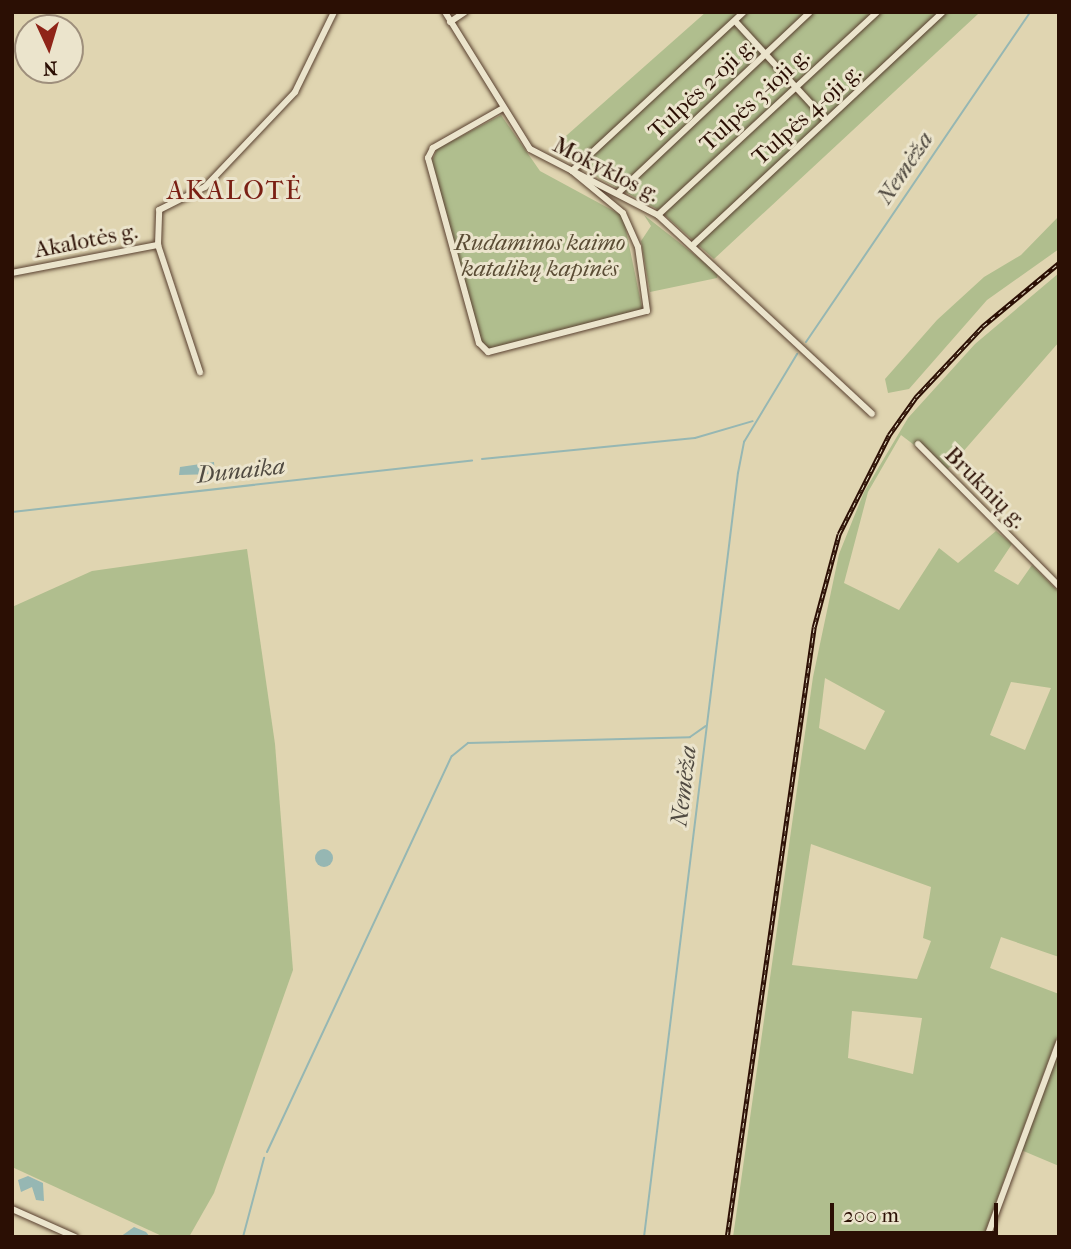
<!DOCTYPE html>
<meta charset="utf-8">
<style>
body{margin:0}
#map{position:relative;width:1071px;height:1249px;overflow:hidden;background:#e0d5b1;font-family:"IM FELL French Canon",serif}
div>[style]{position:absolute}
.green>*{inset:0;background:#b0be8e}
.water>*{inset:0;background:#96b7b3}
.round{border-radius:50%}
.stream>*{height:2px;margin:-1px;padding:0 1px;transform-origin:1px;border-radius:1px;background:#96b7b3}
.roads{filter:drop-shadow(0 0 2px #58402f) drop-shadow(0 0 2px #58402f)}
.street>*{height:6px;margin:-3px;padding:0 3px;transform-origin:3px;border-radius:3px;background:#ebe4cc}
.rail>*{height:4.5px;margin-top:-2.25px;transform-origin:0;background:repeating-linear-gradient(90deg,#ebe4cc 0 5px,#2b0f04 0 10px);box-sizing:border-box;border-block:2px solid #2b0f04}
span{translate:-50% -50%;white-space:nowrap;text-align:center;line-height:1.15;-webkit-text-stroke:6px #ebe4cc;paint-order:stroke}
.street-label{font-size:23px;color:#2b0f04}
.park-label{font-size:23px;color:#5a4c34;font-style:italic}
.water-label{font-size:24px;color:#504a41;font-style:italic}
.quarter-label{font-size:26px;color:#7a1f14;letter-spacing:2px}
.frame{position:absolute;inset:0;border:14px solid #2b0f04;pointer-events:none}
.north{position:absolute;left:14px;top:14px;width:70px;height:70px;box-sizing:border-box;background:#ebe4cc;border:2px solid #9e8f7c;border-radius:50%;rotate:176deg;font-size:19px;font-weight:700;line-height:28px;text-align:center;color:#2b0f04}
.north::after{content:'';display:block;margin:auto;width:24px;height:32px;background:#8f2418;clip-path:polygon(50% 0,100% 100%,50% 72%,0 100%)}
.scale{position:absolute;left:830px;top:1203px;width:168px;height:32px;box-sizing:border-box;border:4px solid #2b0f04;border-top:0;padding-left:9px;font-size:21px;line-height:24px;white-space:nowrap;color:#2b0f04;-webkit-text-stroke:5px #ebe4cc;paint-order:stroke}
</style>
<div id="map">
<div class="green">
<i style="clip-path:polygon(706px 12px,976px 12px,978px 14px,714px 259px,659px 210px,599px 178px,558px 143px)"></i>
<i style="clip-path:polygon(501px 115px,540px 171px,623px 216px,643px 312px,490px 350px,482px 346px,432px 161px,437px 149px)"></i>
<i style="clip-path:polygon(644px 215px,718px 273px,717px 278px,650px 292px,641px 241px,651px 226px)"></i>
<i style="clip-path:polygon(1059px 216px,1059px 249px,987px 300px,909px 389px,888px 393px,885px 379px,937px 320px,984px 277px,1021px 255px)"></i>
<i style="clip-path:polygon(evenodd,1059px 273px,1059px 342px,947px 470px,901px 435px,868px 492px,844px 583px,899px 610px,939px 548px,958px 563px,996px 531px,1012px 544px,994px 571px,1018px 585px,1032px 565px,1059px 592px,1059px 957px,1001px 937px,990px 968px,1059px 994px,1059px 1032px,983px 1237px,733px 1237px,813px 677px,839px 554px,864px 492px,908px 418px,975px 344px,1059px 273px,825px 678px,885px 711px,865px 750px,819px 728px,825px 678px,1059px 273px,1011px 682px,1051px 688px,1025px 750px,990px 735px,1011px 682px,1059px 273px,811px 844px,931px 887px,923px 938px,931px 941px,917px 979px,792px 965px,811px 844px,1059px 273px,852px 1011px,922px 1018px,913px 1074px,848px 1058px,852px 1011px)"></i>
<i style="clip-path:polygon(247px 549px,275px 744px,293px 970px,214px 1193px,189px 1237px,164px 1237px,12px 1167px,12px 607px,92px 571px)"></i>
<i style="clip-path:polygon(1059px 1049px,1059px 1166px,1021px 1150px)"></i>
</div>
<div class="water">
<i style="clip-path:polygon(214px 462px,215px 474px,179px 475px,180px 467px)"></i>
<i class="round" style="left:315px;top:849px;width:18px;height:18px"></i>
<i style="clip-path:polygon(28px 1176px,43px 1183px,44px 1201px,36px 1200px,32px 1187px,21px 1192px,18px 1180px)"></i>
<i style="clip-path:polygon(134px 1227px,146px 1232px,150px 1237px,120px 1237px)"></i>
</div>
<div class="stream">
<i style="left:806px;top:342px;width:399px;rotate:-55.8deg"></i>
<i style="left:482px;top:459px;width:214px;rotate:-5.6deg"></i>
<i style="left:695px;top:438px;width:60px;rotate:-16.3deg"></i>
<i style="left:12px;top:512px;width:463px;rotate:-6.4deg"></i>
<i style="left:267px;top:1152px;width:437px;rotate:-65deg"></i>
<i style="left:452px;top:756px;width:21px;rotate:-39deg"></i>
<i style="left:468px;top:743px;width:222px;rotate:-1.5deg"></i>
<i style="left:690px;top:737px;width:19px;rotate:-35deg"></i>
<i style="left:243px;top:1237px;width:82px;rotate:-75.1deg"></i>
<i style="left:644px;top:1237px;width:770px;rotate:-82.99deg"></i>
<i style="left:738px;top:473px;width:32px;rotate:-79deg"></i>
<i style="left:744px;top:442px;width:103px;rotate:-58.9deg"></i>
</div>
<div class="roads">
<div class="street">
<i style="left:445px;top:12px;width:161px;rotate:58.2deg"></i>
<i style="left:530px;top:149px;width:144px;rotate:27.3deg"></i>
<i style="left:658px;top:215px;width:292px;rotate:42.9deg"></i>
<i style="left:735px;top:21px;width:134px;rotate:47.4deg"></i>
<i style="left:450px;top:22px;width:18px;rotate:-34deg"></i>
<i style="left:503px;top:108px;width:81px;rotate:150.3deg"></i>
<i style="left:433px;top:148px;width:11px;rotate:117deg"></i>
<i style="left:428px;top:158px;width:192px;rotate:74.6deg"></i>
<i style="left:479px;top:343px;width:13px;rotate:45deg"></i>
<i style="left:488px;top:352px;width:164px;rotate:-14.5deg"></i>
<i style="left:647px;top:311px;width:65px;rotate:-98deg"></i>
<i style="left:638px;top:247px;width:37px;rotate:-114deg"></i>
<i style="left:623px;top:213px;width:66px;rotate:-140.5deg"></i>
<i style="left:572px;top:171px;width:234px;rotate:-42.8deg"></i>
<i style="left:619px;top:192px;width:262px;rotate:-43.3deg"></i>
<i style="left:658px;top:215px;width:299px;rotate:-42.8deg"></i>
<i style="left:694px;top:244px;width:340px;rotate:-43deg"></i>
<i style="left:158px;top:245px;width:35px;rotate:-88deg"></i>
<i style="left:159px;top:210px;width:51px;rotate:-26.6deg"></i>
<i style="left:205px;top:187px;width:131px;rotate:-46.5deg"></i>
<i style="left:295px;top:92px;width:89px;rotate:-64deg"></i>
<i style="left:12px;top:273px;width:149px;rotate:-10.9deg"></i>
<i style="left:158px;top:245px;width:134px;rotate:71.7deg"></i>
<i style="left:918px;top:444px;width:200px;rotate:45.2deg"></i>
<i style="left:12px;top:1209px;width:69px;rotate:24deg"></i>
<i style="left:987px;top:1237px;width:208px;rotate:-69.7deg"></i>
</div>
</div>
<div class="rail">
<i style="left:727px;top:1237px;width:616px;rotate:-81.88deg"></i>
<i style="left:814px;top:627px;width:96px;rotate:-75deg"></i>
<i style="left:839px;top:534px;width:111px;rotate:-63.2deg"></i>
<i style="left:889px;top:435px;width:47px;rotate:-54.6deg"></i>
<i style="left:916px;top:397px;width:98px;rotate:-46.7deg"></i>
<i style="left:983px;top:326px;width:99px;rotate:-39.7deg"></i>
</div>
<div class="street-label">
<span style="left:702px;top:89px;rotate:-43deg">Tulpės 2-oji g.</span>
<span style="left:755px;top:100px;rotate:-43deg">Tulpės 3-ioji g.</span>
<span style="left:807px;top:115px;rotate:-42deg">Tulpės 4-oji g.</span>
<span style="left:606px;top:170px;rotate:27deg">Mokyklos g.</span>
<span style="left:86px;top:241px;rotate:-11deg">Akalotės g.</span>
<span style="left:985px;top:488px;rotate:45deg">Bruknių g.</span>
</div>
<div class="park-label">
<span style="left:540px;top:256px">Rudaminos kaimo<br>katalikų kapinės</span>
</div>
<div class="water-label">
<span style="left:905px;top:168px;rotate:-56deg">Nemėža</span>
<span style="left:241px;top:471px;rotate:-6deg">Dunaika</span>
<span style="left:684px;top:786px;rotate:-83deg">Nemėža</span>
</div>
<div class="quarter-label">
<span style="left:235px;top:191px">AKALOTĖ</span>
</div>
<div class="frame"></div>
<div class="north">N</div>
<div class="scale">200 m</div>
</div>
